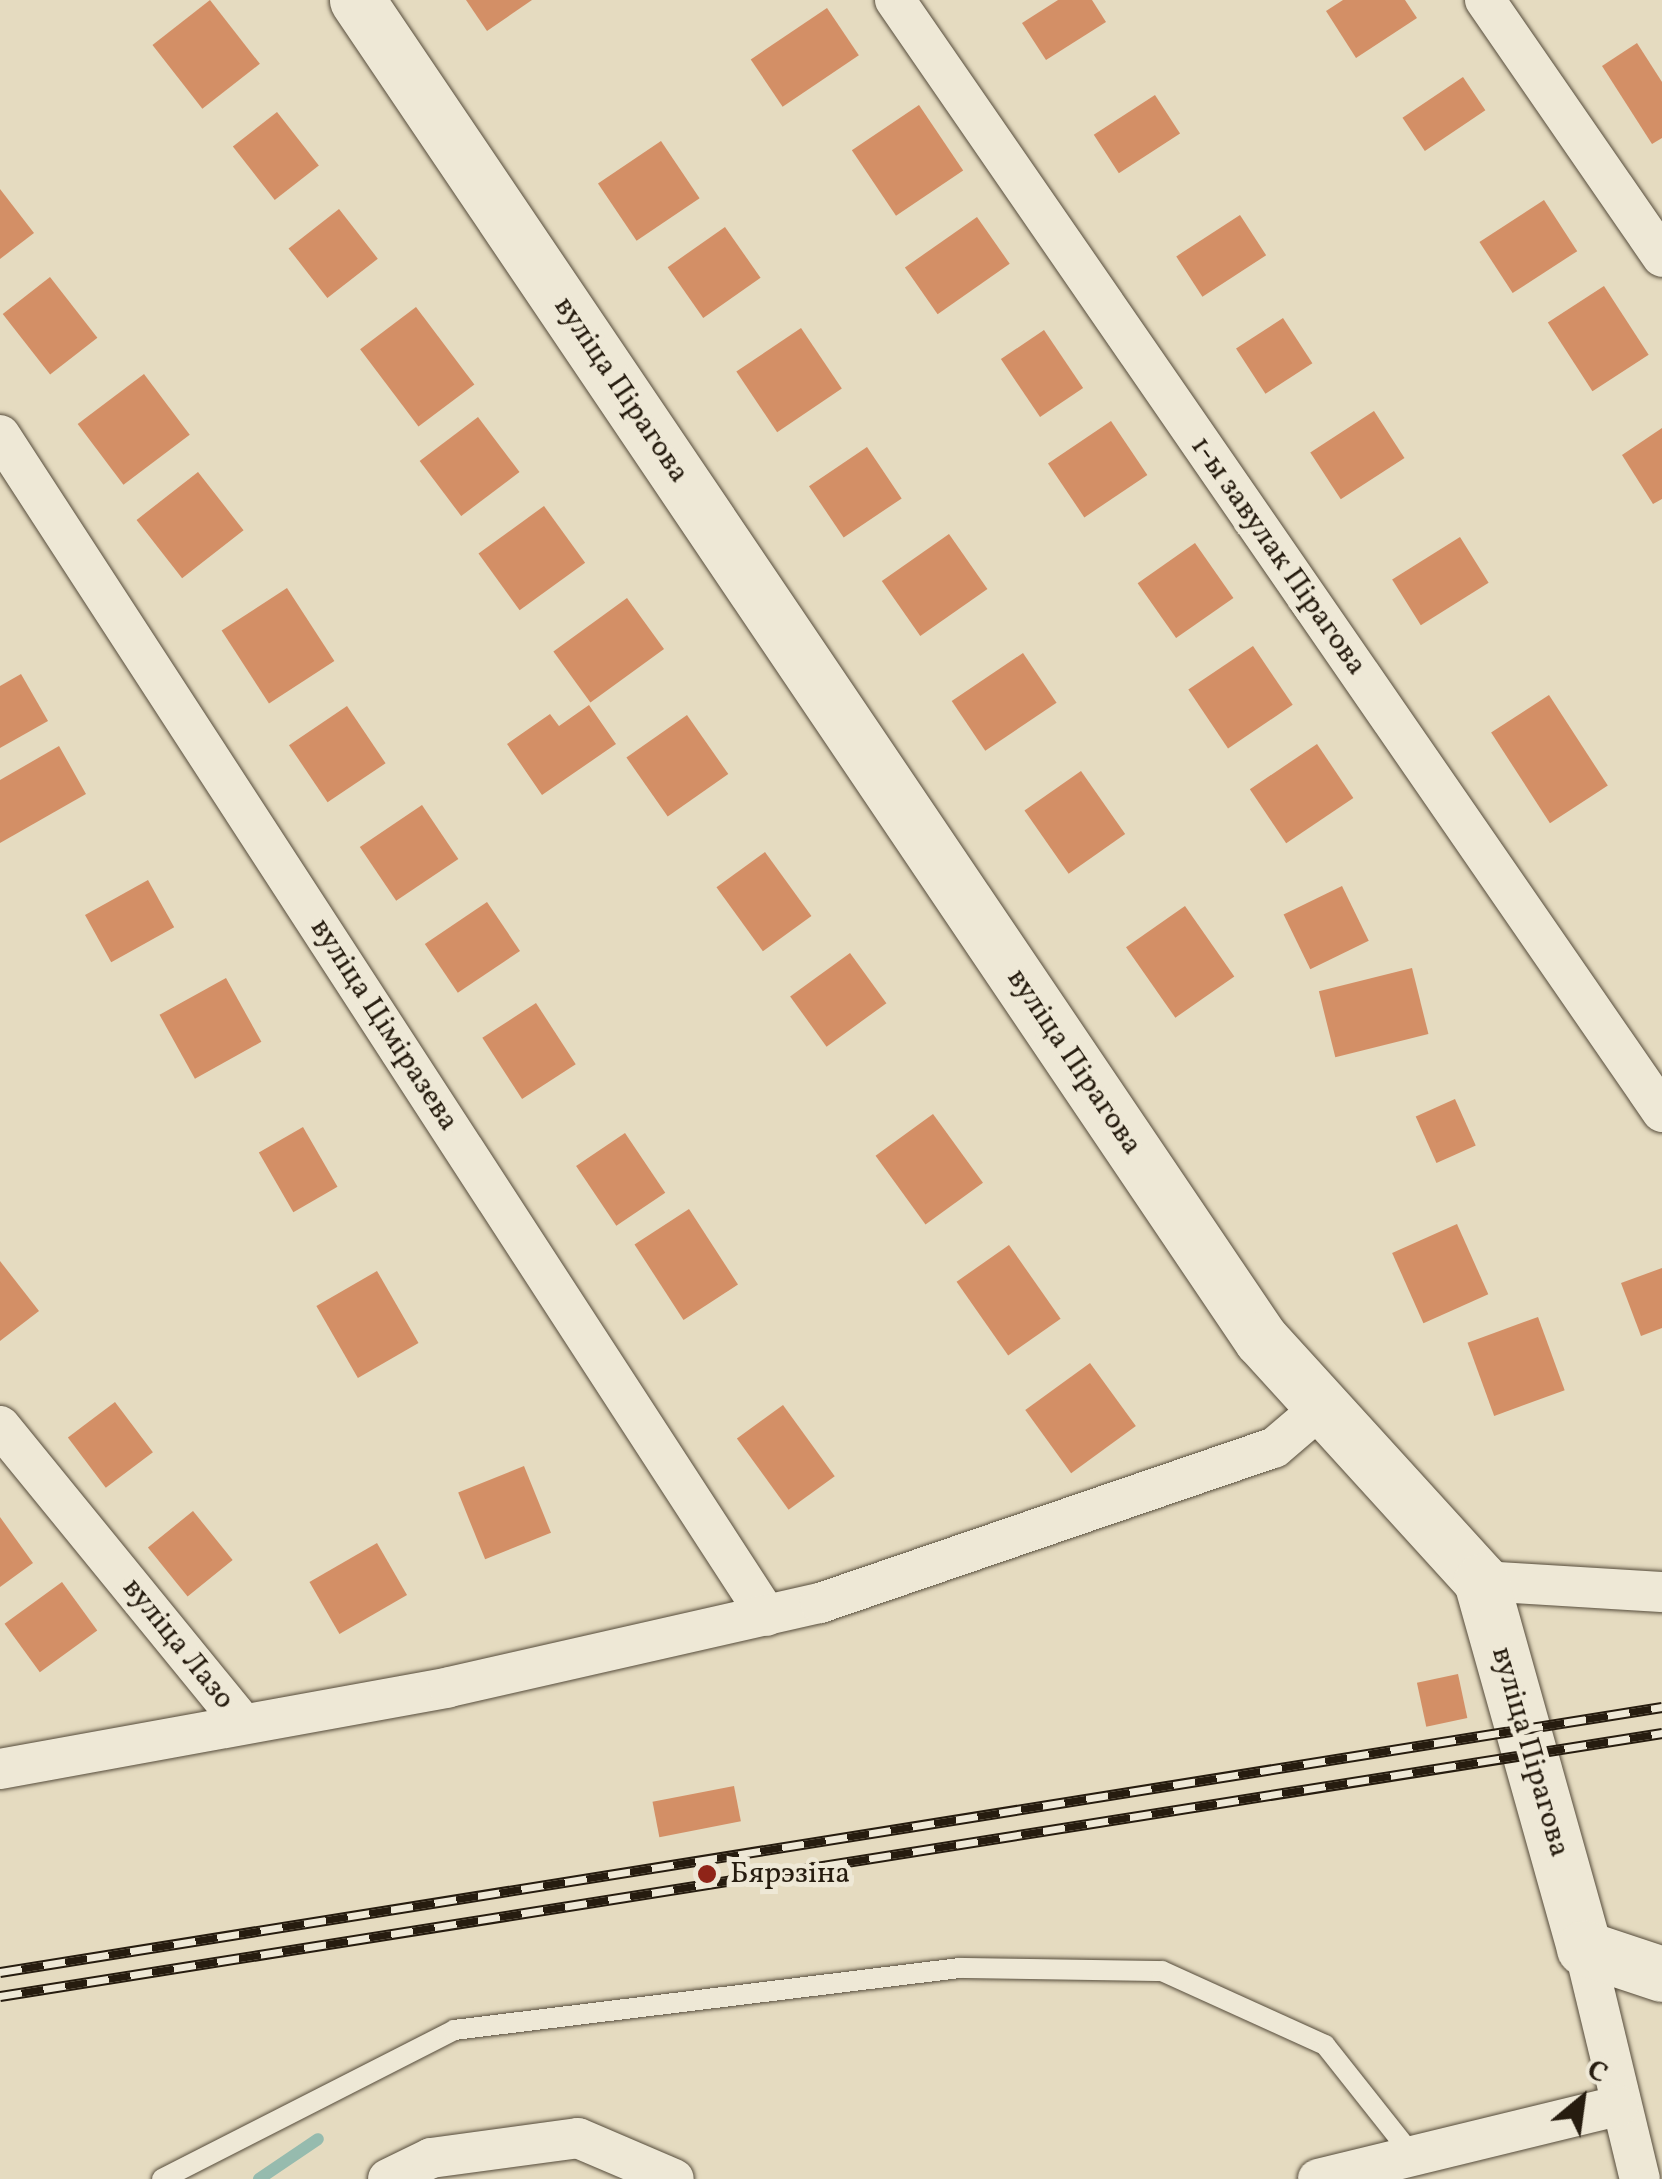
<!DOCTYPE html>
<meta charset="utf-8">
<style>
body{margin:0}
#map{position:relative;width:1662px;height:2179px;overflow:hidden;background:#e5dbc0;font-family:Vollkorn,serif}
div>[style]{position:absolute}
.stream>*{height:12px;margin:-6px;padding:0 6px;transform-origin:6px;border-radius:6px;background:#96bbae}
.building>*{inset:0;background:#d38f66;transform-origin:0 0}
.roads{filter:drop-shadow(0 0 2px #564c3b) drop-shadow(0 0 2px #564c3b)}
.service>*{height:20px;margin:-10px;padding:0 10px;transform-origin:10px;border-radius:10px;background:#eee8d6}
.minor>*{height:40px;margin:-20px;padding:0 20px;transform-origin:20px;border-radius:20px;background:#eee8d6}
.secondary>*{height:55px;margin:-27.5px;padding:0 27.5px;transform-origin:27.5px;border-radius:27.5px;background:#eee8d6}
.rail>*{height:11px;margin-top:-5.5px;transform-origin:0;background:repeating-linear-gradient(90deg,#eee8d6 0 22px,#261c0f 0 44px);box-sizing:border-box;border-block:2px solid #261c0f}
.dots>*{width:28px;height:28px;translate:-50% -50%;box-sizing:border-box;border:5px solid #eee8d6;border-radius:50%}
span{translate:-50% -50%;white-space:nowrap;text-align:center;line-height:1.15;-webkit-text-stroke:10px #eee8d6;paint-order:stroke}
.street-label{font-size:30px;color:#261c0f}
.poi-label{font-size:30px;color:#261c0f}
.left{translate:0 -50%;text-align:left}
.north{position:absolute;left:1532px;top:2049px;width:100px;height:100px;-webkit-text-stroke:8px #eee8d6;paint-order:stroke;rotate:29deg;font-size:28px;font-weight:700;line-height:40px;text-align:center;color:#261c0f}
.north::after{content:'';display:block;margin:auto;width:35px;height:45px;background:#261c0f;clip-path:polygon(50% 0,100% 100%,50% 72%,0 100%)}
</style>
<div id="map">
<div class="stream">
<i style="left:259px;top:2179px;width:71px;rotate:-34.1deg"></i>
</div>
<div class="building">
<i style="left:210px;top:0;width:81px;height:73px;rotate:52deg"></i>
<i style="clip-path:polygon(466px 0,532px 0,487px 31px)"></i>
<i style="clip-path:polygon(1058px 0,1092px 0,1106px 22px,1046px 60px,1022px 23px)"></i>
<i style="clip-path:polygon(1343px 0,1405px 0,1417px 18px,1356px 58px,1326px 11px)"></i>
<i style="left:827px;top:8px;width:57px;height:92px;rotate:56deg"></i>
<i style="clip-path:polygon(1637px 43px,1662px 82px,1662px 138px,1652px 144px,1602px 66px)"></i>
<i style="left:1463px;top:77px;width:40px;height:73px;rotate:56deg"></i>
<i style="left:1155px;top:95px;width:46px;height:73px;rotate:57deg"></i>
<i style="left:919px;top:105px;width:79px;height:81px;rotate:56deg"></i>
<i style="left:277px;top:112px;width:68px;height:56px;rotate:52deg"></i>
<i style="left:661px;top:141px;width:69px;height:76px;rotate:56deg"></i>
<i style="clip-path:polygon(0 189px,34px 233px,0 259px)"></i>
<i style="left:1544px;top:200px;width:61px;height:77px;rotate:57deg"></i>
<i style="left:339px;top:209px;width:63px;height:64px;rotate:52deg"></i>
<i style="left:1240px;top:215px;width:48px;height:76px;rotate:57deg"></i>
<i style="left:977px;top:217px;width:57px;height:88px;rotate:55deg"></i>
<i style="left:725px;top:227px;width:62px;height:70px;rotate:55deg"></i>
<i style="left:50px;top:277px;width:77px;height:60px;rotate:52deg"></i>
<i style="left:1604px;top:286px;width:82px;height:67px;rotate:57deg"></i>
<i style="left:416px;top:307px;width:97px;height:70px;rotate:53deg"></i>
<i style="left:1283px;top:318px;width:54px;height:56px;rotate:57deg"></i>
<i style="left:801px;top:328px;width:73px;height:78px;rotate:56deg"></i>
<i style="left:1044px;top:330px;width:70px;height:52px;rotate:56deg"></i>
<i style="left:144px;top:374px;width:76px;height:83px;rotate:53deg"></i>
<i style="left:1374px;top:411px;width:56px;height:76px;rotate:57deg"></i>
<i style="left:478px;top:417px;width:69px;height:73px;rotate:53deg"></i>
<i style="left:1111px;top:421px;width:65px;height:76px;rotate:56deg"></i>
<i style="clip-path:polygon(1662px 428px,1662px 499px,1653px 504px,1622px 455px)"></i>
<i style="left:867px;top:447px;width:62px;height:70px;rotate:56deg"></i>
<i style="left:198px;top:472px;width:74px;height:78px;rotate:52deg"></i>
<i style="left:544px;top:506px;width:70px;height:81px;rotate:54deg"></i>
<i style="left:949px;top:534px;width:67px;height:82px;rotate:55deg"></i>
<i style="left:1460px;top:537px;width:54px;height:80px;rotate:58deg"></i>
<i style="left:1195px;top:543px;width:67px;height:70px;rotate:55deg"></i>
<i style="left:287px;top:588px;width:87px;height:78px;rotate:57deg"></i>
<i style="left:627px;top:598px;width:63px;height:91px;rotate:54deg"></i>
<i style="left:1253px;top:646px;width:71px;height:78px;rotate:56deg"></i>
<i style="left:1023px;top:653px;width:60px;height:86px;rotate:56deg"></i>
<i style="clip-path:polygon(21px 674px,48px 721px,0 748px,0 686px)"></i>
<i style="left:1549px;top:695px;width:108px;height:69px;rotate:57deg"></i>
<i style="clip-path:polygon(589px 705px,616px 744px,542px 795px,507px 744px,550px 714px,559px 726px)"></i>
<i style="left:347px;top:706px;width:69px;height:70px;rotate:56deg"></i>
<i style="left:687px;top:715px;width:72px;height:74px;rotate:55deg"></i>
<i style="left:1317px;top:744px;width:65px;height:81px;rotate:56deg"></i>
<i style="clip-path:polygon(59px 746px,86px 794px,0 843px,0 780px)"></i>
<i style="left:1081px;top:771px;width:77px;height:69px;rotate:55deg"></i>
<i style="left:422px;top:805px;width:65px;height:75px;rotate:56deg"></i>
<i style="left:765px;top:852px;width:79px;height:60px;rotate:54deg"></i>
<i style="left:148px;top:880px;width:54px;height:72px;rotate:61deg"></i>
<i style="left:1342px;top:886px;width:61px;height:65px;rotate:64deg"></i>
<i style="left:487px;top:902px;width:59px;height:75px;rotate:56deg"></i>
<i style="left:1185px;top:906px;width:86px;height:72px;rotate:55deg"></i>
<i style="left:850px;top:953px;width:62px;height:74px;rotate:54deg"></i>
<i style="left:1412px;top:968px;width:68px;height:96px;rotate:76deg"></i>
<i style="left:226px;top:978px;width:73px;height:76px;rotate:61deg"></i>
<i style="left:536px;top:1003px;width:73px;height:64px;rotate:57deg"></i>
<i style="left:1455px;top:1099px;width:51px;height:43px;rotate:66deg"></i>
<i style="left:933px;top:1114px;width:85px;height:71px;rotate:54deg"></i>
<i style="left:303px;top:1127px;width:69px;height:51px;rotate:60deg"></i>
<i style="left:625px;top:1133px;width:72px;height:59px;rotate:56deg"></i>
<i style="left:689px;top:1209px;width:90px;height:65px;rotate:57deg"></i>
<i style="left:1457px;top:1224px;width:77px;height:71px;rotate:66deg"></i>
<i style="left:1009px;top:1245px;width:90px;height:64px;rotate:55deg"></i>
<i style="clip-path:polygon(0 1261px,39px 1311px,0 1341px)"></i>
<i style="clip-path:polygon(1662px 1268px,1662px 1328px,1641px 1336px,1621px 1283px)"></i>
<i style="left:377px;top:1271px;width:83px;height:70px;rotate:60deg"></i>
<i style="left:1538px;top:1317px;width:78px;height:75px;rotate:70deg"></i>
<i style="left:1090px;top:1363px;width:78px;height:80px;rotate:54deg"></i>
<i style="left:115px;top:1402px;width:63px;height:59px;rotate:53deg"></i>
<i style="left:783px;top:1405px;width:88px;height:57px;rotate:54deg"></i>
<i style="left:524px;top:1466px;width:72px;height:71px;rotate:68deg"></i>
<i style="left:193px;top:1511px;width:63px;height:58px;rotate:51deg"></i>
<i style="clip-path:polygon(0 1517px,33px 1563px,0 1587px)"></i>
<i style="left:377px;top:1543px;width:60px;height:78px;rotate:60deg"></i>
<i style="left:62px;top:1582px;width:60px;height:71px;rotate:54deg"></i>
<i style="left:1458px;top:1674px;width:45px;height:42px;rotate:78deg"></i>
<i style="left:734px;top:1786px;width:36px;height:83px;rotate:79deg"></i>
</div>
<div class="roads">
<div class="service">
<i style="left:162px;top:2179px;width:328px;rotate:-27deg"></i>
<i style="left:454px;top:2030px;width:510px;rotate:-6.99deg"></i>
<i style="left:960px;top:1968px;width:202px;rotate:0.9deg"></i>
<i style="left:1162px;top:1971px;width:179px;rotate:24.4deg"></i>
<i style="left:1325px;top:2045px;width:135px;rotate:51.6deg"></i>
</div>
<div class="minor">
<i style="left:895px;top:0;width:1351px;rotate:55.4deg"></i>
<i style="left:1485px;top:0;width:312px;rotate:55.4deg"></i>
<i style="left:0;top:435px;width:1408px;rotate:57deg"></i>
<i style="left:0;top:1426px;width:380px;rotate:50.8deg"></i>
<i style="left:1481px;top:1581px;width:181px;rotate:3.5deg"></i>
<i style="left:0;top:1769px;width:456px;rotate:-10.3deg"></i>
<i style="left:449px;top:1687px;width:380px;rotate:-12.8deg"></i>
<i style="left:820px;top:1603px;width:480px;rotate:-18.9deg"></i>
<i style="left:1274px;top:1448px;width:63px;rotate:-40.5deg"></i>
<i style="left:1584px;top:1948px;width:238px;rotate:76.4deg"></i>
<i style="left:388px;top:2179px;width:48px;rotate:-26deg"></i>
<i style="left:431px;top:2158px;width:148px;rotate:-7.7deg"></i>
<i style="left:578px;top:2138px;width:104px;rotate:23.1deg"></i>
<i style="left:1318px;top:2179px;width:309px;rotate:-13.7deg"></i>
</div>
<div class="secondary">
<i style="left:357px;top:0;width:1616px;rotate:55.98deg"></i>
<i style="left:1261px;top:1339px;width:327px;rotate:47.7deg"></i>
<i style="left:1481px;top:1581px;width:381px;rotate:74.3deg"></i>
<i style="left:1584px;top:1948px;width:82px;rotate:18.4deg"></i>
</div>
</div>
<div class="rail">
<i style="left:0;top:1972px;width:1683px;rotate:-9.06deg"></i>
<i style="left:0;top:1996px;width:1683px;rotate:-8.99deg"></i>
</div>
<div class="dots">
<i style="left:707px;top:1874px;background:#8f2418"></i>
</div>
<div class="street-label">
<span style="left:621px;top:390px;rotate:56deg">вуліца Пірагова</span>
<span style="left:1278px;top:556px;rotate:55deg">1-ы завулак Пірагова</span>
<span style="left:384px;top:1025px;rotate:57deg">вуліца Ціміразева</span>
<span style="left:1074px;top:1062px;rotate:56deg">вуліца Пірагова</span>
<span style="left:178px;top:1644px;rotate:51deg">вуліца Лазо</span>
<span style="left:1530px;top:1752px;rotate:74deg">вуліца Пірагова</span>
</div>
<div class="poi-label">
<span class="left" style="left:730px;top:1874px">Бярэзіна</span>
</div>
<div class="north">С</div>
</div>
